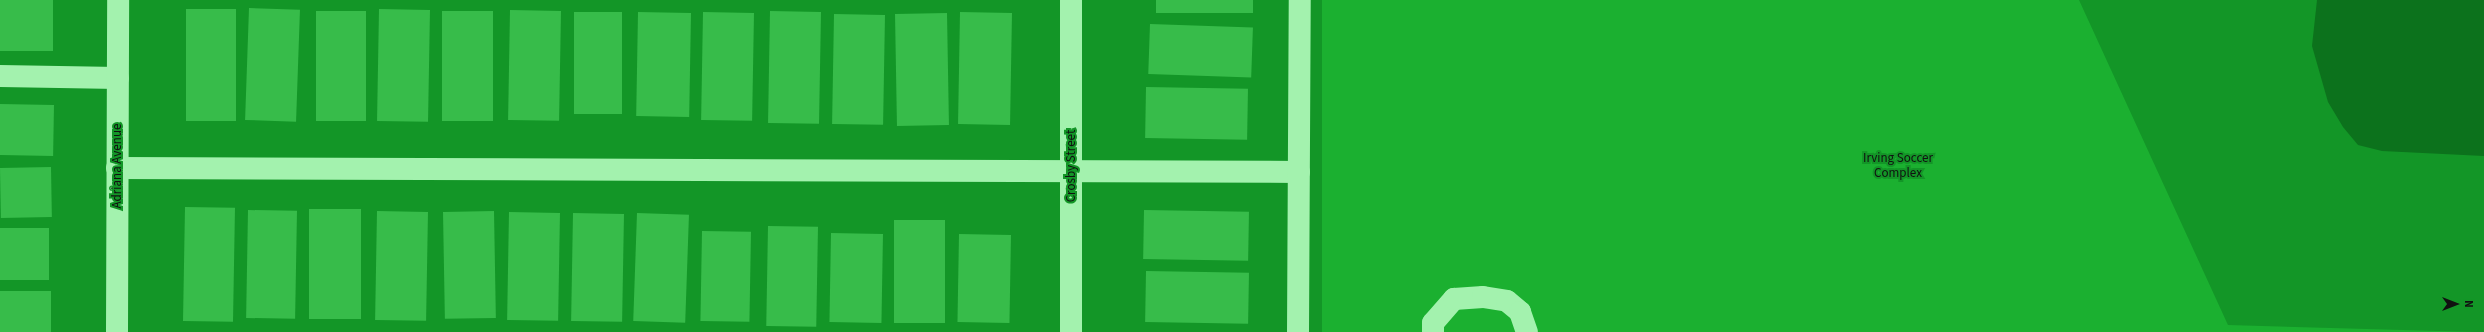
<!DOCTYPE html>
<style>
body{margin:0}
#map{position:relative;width:2484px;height:332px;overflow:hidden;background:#139627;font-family:"Source Sans 3",sans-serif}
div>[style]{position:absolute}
.green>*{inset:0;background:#1bb030}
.water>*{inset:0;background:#0c721c}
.building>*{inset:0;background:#37bc4a;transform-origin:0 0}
.minor>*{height:22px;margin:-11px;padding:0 11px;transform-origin:11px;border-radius:11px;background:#a3f2ae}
span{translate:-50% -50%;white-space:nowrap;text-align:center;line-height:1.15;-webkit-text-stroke:4px #139627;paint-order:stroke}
.park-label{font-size:13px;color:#111}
.street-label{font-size:13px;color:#111}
.north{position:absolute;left:2436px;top:284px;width:40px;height:40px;-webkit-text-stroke:3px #139627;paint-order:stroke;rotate:90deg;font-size:11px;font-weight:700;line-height:16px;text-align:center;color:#111}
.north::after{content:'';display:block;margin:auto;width:14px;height:18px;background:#111;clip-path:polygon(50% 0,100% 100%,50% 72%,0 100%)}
</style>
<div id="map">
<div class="green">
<i style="clip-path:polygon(1322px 0,2079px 0,2228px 325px,2475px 332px,1322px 332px)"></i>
</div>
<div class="water">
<i style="clip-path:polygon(2317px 0,2484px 0,2484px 156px,2382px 151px,2358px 145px,2343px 127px,2328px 102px,2312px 46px)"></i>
</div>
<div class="building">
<i style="left:0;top:0;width:53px;height:51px"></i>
<i style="left:1156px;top:0;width:97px;height:13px"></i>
<i style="left:249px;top:8px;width:51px;height:112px;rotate:2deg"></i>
<i style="left:186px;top:9px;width:50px;height:112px"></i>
<i style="left:379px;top:9px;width:51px;height:112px;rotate:1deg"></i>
<i style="left:510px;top:10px;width:51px;height:110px;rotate:1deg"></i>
<i style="left:316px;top:11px;width:50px;height:110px"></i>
<i style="left:442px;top:11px;width:51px;height:110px"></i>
<i style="left:770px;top:11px;width:51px;height:112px;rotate:1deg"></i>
<i style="left:574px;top:12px;width:48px;height:102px"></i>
<i style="left:638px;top:12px;width:53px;height:104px;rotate:1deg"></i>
<i style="left:703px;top:12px;width:51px;height:108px;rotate:1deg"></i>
<i style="left:960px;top:12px;width:52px;height:112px;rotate:1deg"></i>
<i style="left:947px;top:13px;width:112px;height:52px;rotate:89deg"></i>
<i style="left:834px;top:14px;width:51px;height:110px;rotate:1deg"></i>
<i style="left:1150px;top:24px;width:103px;height:50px;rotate:2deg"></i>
<i style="left:1146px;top:87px;width:102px;height:51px;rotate:1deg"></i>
<i style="left:0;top:104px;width:54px;height:51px;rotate:1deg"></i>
<i style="left:51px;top:167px;width:50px;height:51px;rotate:89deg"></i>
<i style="left:185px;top:207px;width:50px;height:114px;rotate:1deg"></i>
<i style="left:309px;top:209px;width:52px;height:110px"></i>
<i style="left:248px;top:210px;width:49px;height:108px;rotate:1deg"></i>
<i style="left:1144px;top:210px;width:105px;height:49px;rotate:1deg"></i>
<i style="left:377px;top:211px;width:51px;height:109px;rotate:1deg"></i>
<i style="left:494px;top:211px;width:107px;height:51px;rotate:89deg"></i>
<i style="left:509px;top:212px;width:51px;height:108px;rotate:1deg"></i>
<i style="left:573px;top:213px;width:51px;height:108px;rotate:1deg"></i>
<i style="left:637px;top:213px;width:52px;height:108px;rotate:2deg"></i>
<i style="left:894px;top:220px;width:51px;height:103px"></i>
<i style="left:768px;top:226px;width:50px;height:100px;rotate:1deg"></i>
<i style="left:49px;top:228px;width:52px;height:49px;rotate:90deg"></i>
<i style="left:702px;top:231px;width:49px;height:90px;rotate:1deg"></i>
<i style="left:831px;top:233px;width:52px;height:89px;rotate:1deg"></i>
<i style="left:959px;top:234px;width:52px;height:88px;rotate:1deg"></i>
<i style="left:1146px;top:271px;width:103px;height:51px;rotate:1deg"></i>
<i style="left:51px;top:291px;width:41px;height:51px;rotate:90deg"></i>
</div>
<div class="minor">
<i style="left:1071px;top:0;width:332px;rotate:90deg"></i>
<i style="left:0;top:76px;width:118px;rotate:1deg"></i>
<i style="left:117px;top:168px;width:1182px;rotate:0.19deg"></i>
<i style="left:117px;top:332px;width:332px;rotate:-89.8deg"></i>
<i style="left:1298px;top:332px;width:332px;rotate:-89.7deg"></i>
<i style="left:1433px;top:332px;width:9px;rotate:-90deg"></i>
<i style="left:1433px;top:323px;width:32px;rotate:-49deg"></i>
<i style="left:1454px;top:299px;width:29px;rotate:-4deg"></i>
<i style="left:1483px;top:297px;width:24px;rotate:9deg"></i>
<i style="left:1507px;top:301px;width:17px;rotate:40deg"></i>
<i style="left:1520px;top:312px;width:21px;rotate:71deg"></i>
</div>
<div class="park-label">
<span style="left:1898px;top:166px">Irving Soccer<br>Complex</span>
</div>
<div class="street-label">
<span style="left:117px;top:166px;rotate:-90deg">Adriana Avenue</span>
<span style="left:1071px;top:166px;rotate:-90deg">Crosby Street</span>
</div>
<div class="north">N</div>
</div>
